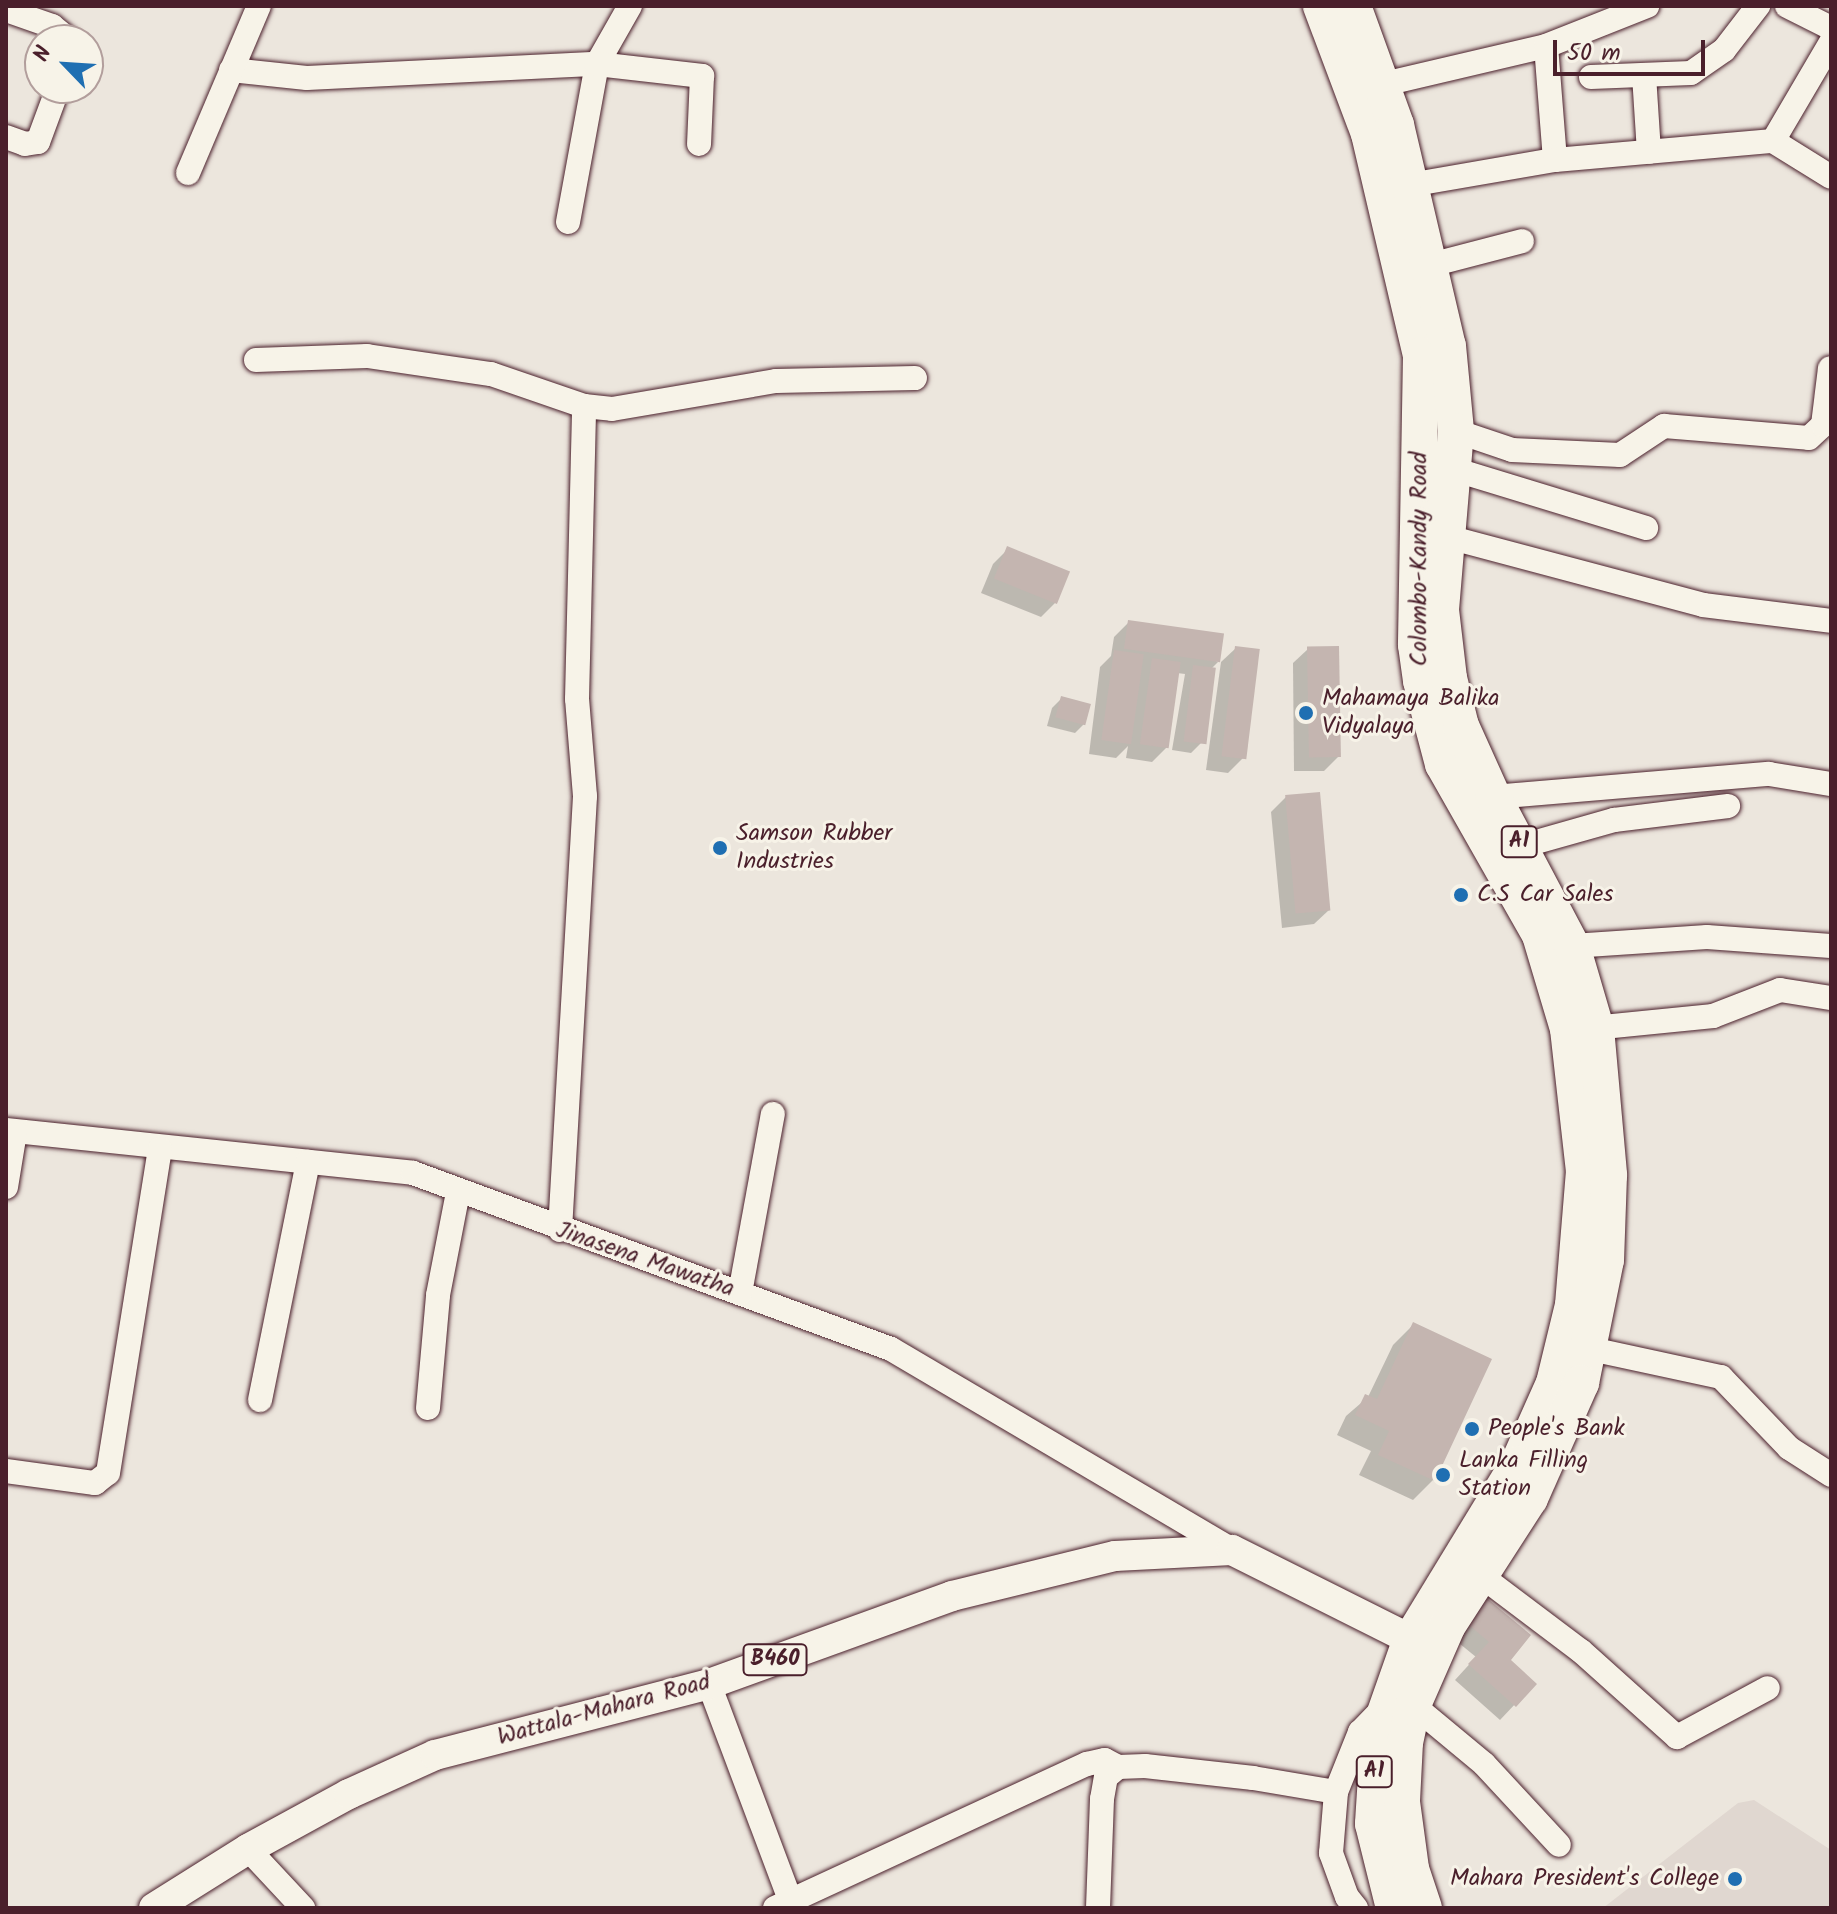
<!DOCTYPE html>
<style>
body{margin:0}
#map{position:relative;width:1837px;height:1914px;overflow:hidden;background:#ece6dd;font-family:Kalam,sans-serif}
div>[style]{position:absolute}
.built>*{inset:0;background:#e0d7d0}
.shadow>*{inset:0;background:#0003}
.building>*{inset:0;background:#c4b5b0;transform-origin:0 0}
.roads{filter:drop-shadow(0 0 2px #4a1f2b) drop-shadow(0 0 2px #4a1f2b)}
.minor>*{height:24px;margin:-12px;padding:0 12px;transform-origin:12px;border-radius:12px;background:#f7f3e8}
.major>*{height:30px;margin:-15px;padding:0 15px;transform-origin:15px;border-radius:15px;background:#f7f3e8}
.highway>*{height:36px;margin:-18px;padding:0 18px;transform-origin:18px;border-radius:18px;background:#f7f3e8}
.dots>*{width:22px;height:22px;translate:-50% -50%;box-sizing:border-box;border:4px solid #f7f3e8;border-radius:50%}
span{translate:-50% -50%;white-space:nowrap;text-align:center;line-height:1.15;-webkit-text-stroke:6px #f7f3e8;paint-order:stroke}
.shield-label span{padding:2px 6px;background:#f7f3e8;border:2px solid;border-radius:6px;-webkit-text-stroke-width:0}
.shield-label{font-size:22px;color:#4a1f2b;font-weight:700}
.street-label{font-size:24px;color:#4a1f2b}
.poi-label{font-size:24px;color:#4a1f2b}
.left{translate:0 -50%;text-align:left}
.right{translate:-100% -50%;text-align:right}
.frame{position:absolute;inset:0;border:8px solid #4a1f2b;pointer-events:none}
.north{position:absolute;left:24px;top:24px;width:80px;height:80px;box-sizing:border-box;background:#f7f3e8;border:2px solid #b29e9c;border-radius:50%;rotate:295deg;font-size:22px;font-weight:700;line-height:32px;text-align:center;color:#4a1f2b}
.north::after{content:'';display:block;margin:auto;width:28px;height:36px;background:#1f6fb2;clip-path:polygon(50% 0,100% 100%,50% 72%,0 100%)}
.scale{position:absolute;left:1553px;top:40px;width:152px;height:36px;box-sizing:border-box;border:4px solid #4a1f2b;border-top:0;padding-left:10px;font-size:24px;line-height:28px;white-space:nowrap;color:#4a1f2b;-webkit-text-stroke:6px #f7f3e8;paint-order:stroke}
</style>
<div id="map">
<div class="built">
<i style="clip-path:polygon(1754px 1800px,1831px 1850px,1831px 1908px,1603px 1908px,1738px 1803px)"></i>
</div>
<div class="shadow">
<i style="clip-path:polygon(1008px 549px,1068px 573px,1056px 602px,1041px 617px,981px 593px,993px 564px)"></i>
<i style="clip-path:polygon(1129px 622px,1218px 662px,1210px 670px,1201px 743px,1191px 753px,1172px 750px,1185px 674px,1177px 673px,1167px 747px,1152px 762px,1126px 758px,1128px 746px,1116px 758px,1089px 754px,1100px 667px,1111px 656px,1114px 637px)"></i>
<i style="clip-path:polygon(1236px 648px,1243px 758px,1228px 773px,1206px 770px,1221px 662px)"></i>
<i style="clip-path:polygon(1308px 649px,1339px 756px,1324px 771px,1294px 771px,1293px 663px)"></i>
<i style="clip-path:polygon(1061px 699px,1085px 723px,1075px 733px,1047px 726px,1052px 708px)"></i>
<i style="clip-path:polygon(1286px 797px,1329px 910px,1314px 924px,1282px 928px,1271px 812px)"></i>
<i style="clip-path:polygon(1413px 1325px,1489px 1360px,1433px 1480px,1413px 1500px,1359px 1475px,1371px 1451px,1337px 1435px,1346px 1416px,1368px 1397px,1393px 1345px)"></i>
<i style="clip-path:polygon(1469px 1612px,1508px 1660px,1534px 1684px,1500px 1720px,1455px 1680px,1476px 1657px,1449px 1635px)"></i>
</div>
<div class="building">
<i style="left:1007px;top:546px;width:68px;height:35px;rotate:22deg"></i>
<i style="left:1128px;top:620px;width:97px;height:29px;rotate:8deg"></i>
<i style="left:1235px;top:646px;width:25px;height:111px;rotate:7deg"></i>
<i style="left:1339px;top:646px;width:111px;height:32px;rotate:89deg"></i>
<i style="left:1114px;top:650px;width:30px;height:91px;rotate:8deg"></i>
<i style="left:1152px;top:658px;width:29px;height:87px;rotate:8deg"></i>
<i style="left:1193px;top:665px;width:23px;height:77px;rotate:7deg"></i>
<i style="left:1061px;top:696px;width:31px;height:22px;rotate:15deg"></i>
<i style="left:1320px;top:792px;width:119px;height:35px;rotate:85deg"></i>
<i style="clip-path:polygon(1413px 1322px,1492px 1359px,1435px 1481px,1378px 1455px,1389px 1431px,1355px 1415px,1365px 1394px,1377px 1399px)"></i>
<i style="clip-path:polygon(1483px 1595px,1531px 1635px,1511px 1660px,1537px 1684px,1516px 1707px,1468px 1664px,1489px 1642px,1463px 1620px)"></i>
</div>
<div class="roads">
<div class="minor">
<i style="left:1787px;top:6px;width:49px;rotate:26.6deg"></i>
<i style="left:6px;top:10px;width:49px;rotate:19.2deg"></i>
<i style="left:52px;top:26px;width:22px;rotate:39deg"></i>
<i style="left:231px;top:70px;width:76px;rotate:6deg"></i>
<i style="left:307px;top:78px;width:290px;rotate:-2.8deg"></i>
<i style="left:597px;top:64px;width:67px;rotate:-60.4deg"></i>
<i style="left:1644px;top:75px;width:77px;rotate:86.3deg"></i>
<i style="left:1591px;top:77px;width:100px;rotate:-2.3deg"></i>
<i style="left:1691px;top:73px;width:40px;rotate:-34.9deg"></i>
<i style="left:1724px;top:50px;width:56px;rotate:-52.3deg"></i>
<i style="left:1384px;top:84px;width:166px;rotate:-13.2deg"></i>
<i style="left:6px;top:137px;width:20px;rotate:20deg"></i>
<i style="left:25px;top:144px;width:13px;rotate:-9deg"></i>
<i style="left:38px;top:142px;width:58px;rotate:-69.7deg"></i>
<i style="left:1773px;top:141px;width:115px;rotate:-59.6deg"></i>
<i style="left:1555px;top:160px;width:114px;rotate:-94.5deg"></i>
<i style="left:1546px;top:46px;width:109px;rotate:-21.6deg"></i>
<i style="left:188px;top:173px;width:181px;rotate:-67deg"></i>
<i style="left:1398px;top:187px;width:159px;rotate:-9.8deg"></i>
<i style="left:1555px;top:160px;width:219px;rotate:-5deg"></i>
<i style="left:1773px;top:141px;width:68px;rotate:31.8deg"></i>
<i style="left:568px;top:222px;width:161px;rotate:-79.6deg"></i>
<i style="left:597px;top:64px;width:106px;rotate:6.5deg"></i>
<i style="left:702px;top:76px;width:68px;rotate:92.5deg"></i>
<i style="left:1430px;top:265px;width:95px;rotate:-14.6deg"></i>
<i style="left:256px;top:360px;width:111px;rotate:-2.1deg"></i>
<i style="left:367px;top:356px;width:125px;rotate:8.3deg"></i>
<i style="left:491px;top:374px;width:98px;rotate:19deg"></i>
<i style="left:584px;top:406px;width:28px;rotate:6deg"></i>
<i style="left:612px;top:409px;width:166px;rotate:-9.7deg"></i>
<i style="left:776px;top:381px;width:139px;rotate:-1.2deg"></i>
<i style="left:1456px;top:431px;width:59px;rotate:18.7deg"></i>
<i style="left:1512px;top:450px;width:108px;rotate:2.7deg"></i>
<i style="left:1620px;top:455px;width:53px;rotate:-33.4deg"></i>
<i style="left:1664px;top:426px;width:145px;rotate:4.7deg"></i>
<i style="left:1809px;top:438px;width:19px;rotate:-43deg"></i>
<i style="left:1823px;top:425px;width:57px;rotate:-83deg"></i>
<i style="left:1453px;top:469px;width:202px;rotate:17deg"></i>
<i style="left:1448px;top:537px;width:264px;rotate:14.9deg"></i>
<i style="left:1703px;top:605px;width:129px;rotate:7.1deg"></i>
<i style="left:1493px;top:797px;width:277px;rotate:-4.8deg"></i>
<i style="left:1769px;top:774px;width:63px;rotate:9.2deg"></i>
<i style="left:1522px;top:846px;width:96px;rotate:-15.8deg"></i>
<i style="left:1614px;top:820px;width:115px;rotate:-7deg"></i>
<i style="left:1572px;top:946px;width:135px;rotate:-3.8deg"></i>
<i style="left:1707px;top:937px;width:124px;rotate:4.2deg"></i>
<i style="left:1583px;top:1029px;width:131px;rotate:-5.7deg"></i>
<i style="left:1713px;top:1016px;width:72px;rotate:-21.2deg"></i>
<i style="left:1780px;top:990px;width:52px;rotate:8.9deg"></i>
<i style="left:6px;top:1130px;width:409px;rotate:6deg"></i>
<i style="left:413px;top:1173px;width:509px;rotate:20.21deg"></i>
<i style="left:891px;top:1349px;width:396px;rotate:30.5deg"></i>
<i style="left:6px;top:1187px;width:56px;rotate:-80.7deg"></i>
<i style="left:560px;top:1230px;width:435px;rotate:-86.7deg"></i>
<i style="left:585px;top:796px;width:97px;rotate:-94.7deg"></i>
<i style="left:577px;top:699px;width:293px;rotate:-88.6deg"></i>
<i style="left:740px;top:1293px;width:182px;rotate:-79.6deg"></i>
<i style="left:1591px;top:1349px;width:133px;rotate:12.2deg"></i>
<i style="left:1721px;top:1377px;width:98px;rotate:46.2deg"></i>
<i style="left:1789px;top:1448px;width:50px;rotate:32.7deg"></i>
<i style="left:260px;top:1400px;width:243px;rotate:-78.6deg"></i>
<i style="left:428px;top:1408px;width:113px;rotate:-84.9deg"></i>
<i style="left:438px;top:1295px;width:105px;rotate:-79deg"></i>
<i style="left:6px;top:1471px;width:90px;rotate:7.7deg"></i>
<i style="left:95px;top:1483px;width:16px;rotate:-38deg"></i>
<i style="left:108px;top:1473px;width:328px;rotate:-80.9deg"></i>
<i style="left:1480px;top:1575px;width:126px;rotate:37deg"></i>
<i style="left:1581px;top:1651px;width:129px;rotate:41.9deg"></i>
<i style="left:1677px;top:1737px;width:103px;rotate:-28.3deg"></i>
<i style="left:709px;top:1684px;width:239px;rotate:69.4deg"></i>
<i style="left:1413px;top:1705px;width:92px;rotate:39.7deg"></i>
<i style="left:1484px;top:1764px;width:110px;rotate:47.2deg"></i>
<i style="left:248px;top:1849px;width:81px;rotate:47deg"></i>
<i style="left:775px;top:1908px;width:344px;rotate:-24.8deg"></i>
<i style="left:1087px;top:1764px;width:18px;rotate:-13deg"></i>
<i style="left:1105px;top:1760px;width:15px;rotate:28deg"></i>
<i style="left:1098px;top:1908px;width:109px;rotate:-87.9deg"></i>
<i style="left:1102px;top:1799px;width:22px;rotate:-80deg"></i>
<i style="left:1106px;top:1777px;width:16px;rotate:-40deg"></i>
<i style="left:1118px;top:1767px;width:27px;rotate:-2deg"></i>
<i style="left:1145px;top:1766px;width:109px;rotate:6.3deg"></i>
<i style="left:1253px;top:1778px;width:84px;rotate:9.6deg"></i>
<i style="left:1356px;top:1908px;width:14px;rotate:-129deg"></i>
<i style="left:1347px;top:1897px;width:47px;rotate:-110deg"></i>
<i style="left:1331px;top:1853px;width:61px;rotate:-85.3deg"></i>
<i style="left:1336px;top:1792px;width:65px;rotate:-68.2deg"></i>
<i style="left:1360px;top:1732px;width:33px;rotate:-46deg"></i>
</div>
<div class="major">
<i style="left:154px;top:1908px;width:111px;rotate:-32.1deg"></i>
<i style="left:248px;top:1849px;width:115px;rotate:-28.6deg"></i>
<i style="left:349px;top:1794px;width:94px;rotate:-24.4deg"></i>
<i style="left:435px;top:1755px;width:283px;rotate:-14.5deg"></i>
<i style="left:709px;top:1684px;width:258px;rotate:-19.9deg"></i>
<i style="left:952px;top:1596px;width:168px;rotate:-13.8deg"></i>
<i style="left:1115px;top:1556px;width:117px;rotate:-2.9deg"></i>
<i style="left:1232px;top:1550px;width:224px;rotate:26.6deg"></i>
</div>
<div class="highway">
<i style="left:1321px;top:6px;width:137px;rotate:69.4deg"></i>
<i style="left:1369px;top:134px;width:227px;rotate:76.8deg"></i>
<i style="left:1421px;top:355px;width:290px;rotate:91deg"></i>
<i style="left:1416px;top:645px;width:36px;rotate:82deg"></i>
<i style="left:1421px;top:681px;width:86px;rotate:75.2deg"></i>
<i style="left:1443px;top:764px;width:197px;rotate:60.4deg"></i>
<i style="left:1540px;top:935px;width:98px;rotate:73.4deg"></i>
<i style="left:1568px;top:1029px;width:143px;rotate:83.6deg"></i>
<i style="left:1584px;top:1171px;width:134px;rotate:94.7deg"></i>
<i style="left:1573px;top:1305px;width:80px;rotate:103.7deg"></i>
<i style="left:1554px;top:1383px;width:89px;rotate:114deg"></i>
<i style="left:1518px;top:1464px;width:205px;rotate:121.4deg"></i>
<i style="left:1411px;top:1639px;width:96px;rotate:109.4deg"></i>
<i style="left:1379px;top:1730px;width:94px;rotate:93.7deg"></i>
<i style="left:1373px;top:1824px;width:87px;rotate:76deg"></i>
<i style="left:1353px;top:6px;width:127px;rotate:70.1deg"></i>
<i style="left:1396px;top:125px;width:227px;rotate:76.8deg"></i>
<i style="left:1448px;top:346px;width:85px;rotate:84.6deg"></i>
<i style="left:1456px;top:431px;width:180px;rotate:94.8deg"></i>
<i style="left:1441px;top:610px;width:68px;rotate:83.3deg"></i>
<i style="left:1449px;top:678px;width:49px;rotate:76deg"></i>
<i style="left:1461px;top:726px;width:78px;rotate:65.7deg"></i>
<i style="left:1493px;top:797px;width:169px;rotate:62.1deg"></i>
<i style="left:1572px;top:946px;width:85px;rotate:73.7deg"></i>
<i style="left:1596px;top:1028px;width:148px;rotate:84.9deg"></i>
<i style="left:1609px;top:1175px;width:85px;rotate:92deg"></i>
<i style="left:1606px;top:1260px;width:126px;rotate:101.5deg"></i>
<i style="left:1581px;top:1383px;width:126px;rotate:113.9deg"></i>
<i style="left:1530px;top:1498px;width:153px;rotate:122.8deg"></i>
<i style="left:1447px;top:1627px;width:85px;rotate:113.6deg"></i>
<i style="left:1413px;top:1705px;width:38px;rotate:102deg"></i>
<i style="left:1405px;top:1742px;width:60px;rotate:92.9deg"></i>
<i style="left:1402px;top:1802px;width:68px;rotate:82.3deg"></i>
<i style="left:1411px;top:1869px;width:41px;rotate:71.6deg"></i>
</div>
</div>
<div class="dots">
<i style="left:1306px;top:713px;background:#1f6fb2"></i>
<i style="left:720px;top:848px;background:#1f6fb2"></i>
<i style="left:1461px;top:895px;background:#1f6fb2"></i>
<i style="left:1472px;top:1429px;background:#1f6fb2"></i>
<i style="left:1443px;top:1475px;background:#1f6fb2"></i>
<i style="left:1735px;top:1879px;background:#1f6fb2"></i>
</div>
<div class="shield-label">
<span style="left:1519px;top:842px">A1</span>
<span style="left:775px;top:1660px">B460</span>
<span style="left:1374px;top:1772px">A1</span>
</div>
<div class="street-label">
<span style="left:1420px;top:559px;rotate:-90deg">Colombo-Kandy Road</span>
<span style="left:645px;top:1260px;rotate:19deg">Jinasena Mawatha</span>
<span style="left:604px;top:1710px;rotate:-15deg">Wattala-Mahara Road</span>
</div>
<div class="poi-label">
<span class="left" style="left:1322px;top:713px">Mahamaya Balika<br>Vidyalaya</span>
<span class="left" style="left:736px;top:848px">Samson Rubber<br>Industries</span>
<span class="left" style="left:1477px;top:895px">C.S Car Sales</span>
<span class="left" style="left:1488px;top:1429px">People's Bank</span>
<span class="left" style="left:1459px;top:1475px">Lanka Filling<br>Station</span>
<span class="right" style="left:1719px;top:1879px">Mahara President's College</span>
</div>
<div class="frame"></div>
<div class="north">N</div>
<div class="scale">50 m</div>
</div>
